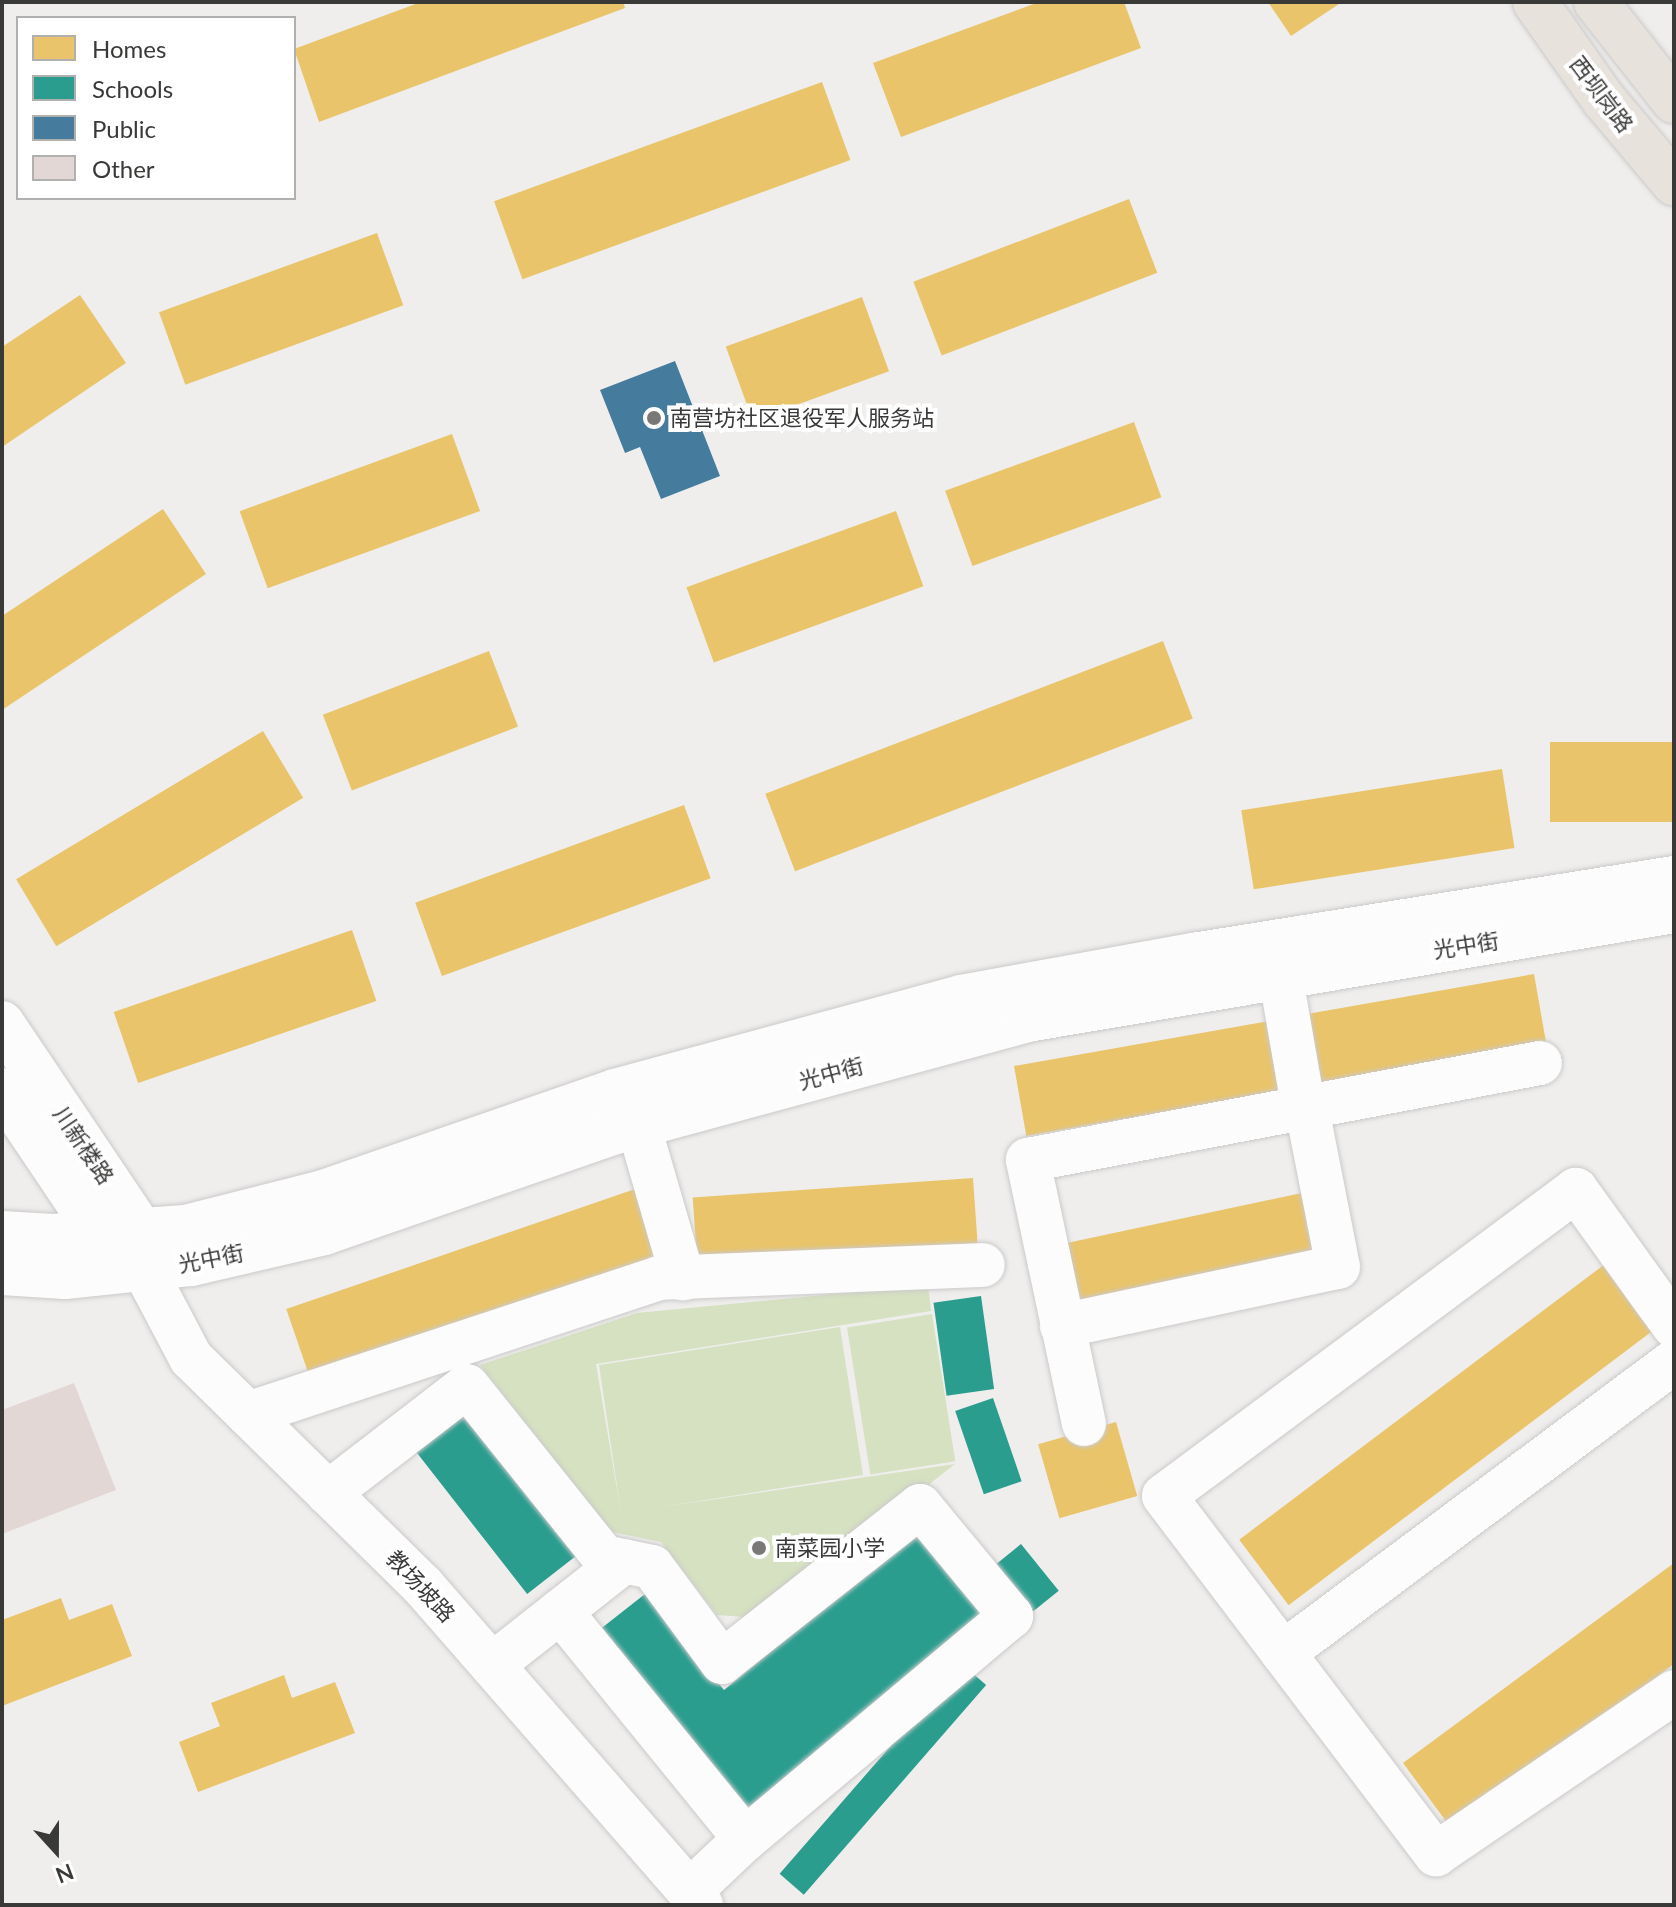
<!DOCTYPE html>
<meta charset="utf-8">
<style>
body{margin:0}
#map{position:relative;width:1676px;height:1907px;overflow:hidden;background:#efeeed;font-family:Lato,"Noto Sans SC",sans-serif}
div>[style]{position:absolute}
.green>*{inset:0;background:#d5e1c1;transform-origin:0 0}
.homes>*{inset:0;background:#e9c46a;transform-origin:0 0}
.schools>*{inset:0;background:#2a9d8f;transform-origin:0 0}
.public>*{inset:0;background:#457b9d}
.building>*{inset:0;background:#e3d7d5}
.roads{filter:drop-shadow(0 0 2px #cbc9c9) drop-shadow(0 0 2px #cbc9c9)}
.minor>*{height:44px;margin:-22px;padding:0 22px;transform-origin:22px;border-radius:22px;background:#fdfcfc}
.major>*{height:44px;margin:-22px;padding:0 22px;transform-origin:22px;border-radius:22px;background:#e7e2db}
.dots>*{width:22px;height:22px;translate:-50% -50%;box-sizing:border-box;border:4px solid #fff;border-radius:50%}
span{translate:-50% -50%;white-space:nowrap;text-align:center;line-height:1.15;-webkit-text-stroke:8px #fff;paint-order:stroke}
.street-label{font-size:22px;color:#393938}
.poi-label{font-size:22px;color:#393938}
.left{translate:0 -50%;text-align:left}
.frame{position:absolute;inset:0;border:4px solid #393938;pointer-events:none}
.legend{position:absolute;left:16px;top:16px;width:280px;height:184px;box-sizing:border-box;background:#fff;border:2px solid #b0b0af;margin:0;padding:10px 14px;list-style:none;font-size:24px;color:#393938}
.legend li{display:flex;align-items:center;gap:16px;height:40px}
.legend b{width:40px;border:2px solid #b0b0af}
.north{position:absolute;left:16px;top:1811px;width:80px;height:80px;-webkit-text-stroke:6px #fff;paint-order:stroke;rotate:159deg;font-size:22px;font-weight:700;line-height:32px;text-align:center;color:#393938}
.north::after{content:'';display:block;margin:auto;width:28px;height:36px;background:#393938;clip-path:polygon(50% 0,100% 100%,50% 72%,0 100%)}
</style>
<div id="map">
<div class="green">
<i style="clip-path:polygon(928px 1285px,931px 1311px,596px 1364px,621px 1513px,599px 1365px,840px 1327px,863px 1475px,655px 1508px,955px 1464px,759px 1618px,717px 1615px,661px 1542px,612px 1532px,480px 1365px,637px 1313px)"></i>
<i style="left:932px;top:1314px;width:149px;height:86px;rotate:81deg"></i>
</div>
<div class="homes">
<i style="clip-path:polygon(421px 2px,623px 2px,625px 8px,319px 122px,294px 49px)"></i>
<i style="clip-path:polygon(1039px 2px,1124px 2px,1141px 48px,901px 137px,873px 63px)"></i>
<i style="clip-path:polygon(1268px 2px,1342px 2px,1291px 36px)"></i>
<i style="left:822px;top:82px;width:83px;height:349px;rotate:70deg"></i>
<i style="left:1129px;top:199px;width:79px;height:231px;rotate:69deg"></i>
<i style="left:377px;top:233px;width:77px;height:232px;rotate:70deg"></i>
<i style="clip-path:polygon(80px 295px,126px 363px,2px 447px,2px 347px)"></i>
<i style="left:862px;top:297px;width:79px;height:145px;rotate:70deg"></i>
<i style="left:1134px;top:422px;width:80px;height:201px;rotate:70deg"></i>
<i style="left:452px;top:434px;width:82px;height:226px;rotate:70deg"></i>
<i style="clip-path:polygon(163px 509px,206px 574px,2px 710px,2px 616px)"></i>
<i style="left:896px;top:511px;width:80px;height:223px;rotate:70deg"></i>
<i style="left:1163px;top:641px;width:83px;height:426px;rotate:69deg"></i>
<i style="left:489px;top:651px;width:81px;height:178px;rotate:69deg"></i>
<i style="left:263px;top:731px;width:78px;height:288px;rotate:59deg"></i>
<i style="left:1674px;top:742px;width:80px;height:124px;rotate:90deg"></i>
<i style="left:1502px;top:769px;width:80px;height:264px;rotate:81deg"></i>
<i style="left:684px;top:805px;width:78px;height:286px;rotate:70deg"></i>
<i style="left:352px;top:930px;width:75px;height:252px;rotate:71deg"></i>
<i style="left:1534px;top:974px;width:75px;height:236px;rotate:80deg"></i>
<i style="left:1275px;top:1020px;width:71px;height:265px;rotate:80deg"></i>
<i style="left:973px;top:1178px;width:74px;height:281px;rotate:86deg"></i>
<i style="left:638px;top:1188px;width:74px;height:372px;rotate:71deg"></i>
<i style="left:1316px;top:1190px;width:72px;height:263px;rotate:78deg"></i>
<i style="left:1609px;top:1261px;width:82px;height:463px;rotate:53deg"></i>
<i style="left:1116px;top:1422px;width:77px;height:81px;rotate:74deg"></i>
<i style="clip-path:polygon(1674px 1563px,1674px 1664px,1451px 1828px,1403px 1763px)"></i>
<i style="clip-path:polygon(61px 1598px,69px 1620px,112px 1604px,132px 1656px,2px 1706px,2px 1620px)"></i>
<i style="clip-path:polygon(284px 1675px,292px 1698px,335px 1682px,355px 1733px,198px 1792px,179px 1742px,220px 1726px,211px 1703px)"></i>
</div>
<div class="schools">
<i style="left:981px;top:1296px;width:94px;height:48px;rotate:82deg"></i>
<i style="left:993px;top:1398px;width:88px;height:40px;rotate:71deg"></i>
<i style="left:465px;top:1404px;width:188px;height:68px;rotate:52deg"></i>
<i style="clip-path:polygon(925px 1526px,997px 1615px,741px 1824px,589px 1638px,645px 1594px,724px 1690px)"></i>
<i style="left:1021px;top:1544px;width:60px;height:40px;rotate:51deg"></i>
<i style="left:962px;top:1664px;width:32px;height:278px;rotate:41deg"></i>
</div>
<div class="public">
<i style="clip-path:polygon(675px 361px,720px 476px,661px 499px,640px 447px,625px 453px,600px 390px)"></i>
</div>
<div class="building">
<i style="clip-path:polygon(74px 1383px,116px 1490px,2px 1534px,2px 1410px)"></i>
</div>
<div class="roads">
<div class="minor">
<i style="left:1276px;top:950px;width:162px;rotate:80.1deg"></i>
<i style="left:2px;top:1023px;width:275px;rotate:56.1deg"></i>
<i style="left:2px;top:1090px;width:197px;rotate:56.1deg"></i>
<i style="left:630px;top:1096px;width:190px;rotate:73.8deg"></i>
<i style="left:2px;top:1233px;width:51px;rotate:3.4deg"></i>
<i style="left:53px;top:1236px;width:133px;rotate:-3.9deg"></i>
<i style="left:186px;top:1227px;width:141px;rotate:-14.3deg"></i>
<i style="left:323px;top:1192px;width:309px;rotate:-19.1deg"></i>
<i style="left:615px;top:1091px;width:359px;rotate:-15.2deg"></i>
<i style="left:961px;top:997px;width:236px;rotate:-10.3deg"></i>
<i style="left:1193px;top:955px;width:487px;rotate:-9.1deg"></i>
<i style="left:144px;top:1269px;width:101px;rotate:62.2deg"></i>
<i style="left:191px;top:1358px;width:325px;rotate:44.5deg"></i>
<i style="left:423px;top:1586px;width:423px;rotate:48.9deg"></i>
<i style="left:2px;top:1273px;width:63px;rotate:3.6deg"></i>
<i style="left:65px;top:1277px;width:127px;rotate:-5.9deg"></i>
<i style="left:191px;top:1264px;width:137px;rotate:-13.1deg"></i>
<i style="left:324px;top:1233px;width:305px;rotate:-19.1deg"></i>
<i style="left:612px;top:1133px;width:430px;rotate:-15.2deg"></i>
<i style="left:1027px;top:1020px;width:656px;rotate:-9.56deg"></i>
<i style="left:1062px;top:1326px;width:282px;rotate:-12.1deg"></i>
<i style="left:1338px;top:1267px;width:161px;rotate:-101.1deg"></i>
<i style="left:1674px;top:1326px;width:168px;rotate:-125.8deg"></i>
<i style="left:1576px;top:1190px;width:513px;rotate:143.4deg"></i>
<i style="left:1164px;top:1496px;width:450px;rotate:52.8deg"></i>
<i style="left:1436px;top:1854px;width:288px;rotate:-34.2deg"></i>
<i style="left:248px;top:1414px;width:433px;rotate:-18.3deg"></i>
<i style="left:659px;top:1278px;width:324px;rotate:-2.3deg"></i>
<i style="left:1084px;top:1424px;width:270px;rotate:-102deg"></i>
<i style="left:1028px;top:1160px;width:521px;rotate:-10.73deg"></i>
<i style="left:328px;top:1493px;width:175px;rotate:-37.6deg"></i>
<i style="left:467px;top:1386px;width:219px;rotate:51.3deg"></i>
<i style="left:604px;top:1557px;width:49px;rotate:11.8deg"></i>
<i style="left:652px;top:1567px;width:118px;rotate:53.6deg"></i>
<i style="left:722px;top:1662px;width:252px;rotate:-38.2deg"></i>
<i style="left:920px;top:1506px;width:143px;rotate:50.4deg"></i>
<i style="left:1011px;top:1616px;width:347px;rotate:140deg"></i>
<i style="left:745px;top:1839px;width:77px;rotate:136.6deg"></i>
<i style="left:560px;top:1611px;width:294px;rotate:50.9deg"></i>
<i style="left:1283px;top:1653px;width:487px;rotate:-36.7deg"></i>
<i style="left:492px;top:1665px;width:168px;rotate:-38.2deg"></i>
</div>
<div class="major">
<i style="left:1535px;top:2px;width:120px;rotate:54.9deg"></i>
<i style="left:1604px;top:100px;width:109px;rotate:49.9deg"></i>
<i style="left:1596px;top:2px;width:126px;rotate:51.8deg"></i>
</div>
</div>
<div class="dots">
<i style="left:654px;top:418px;background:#797877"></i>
<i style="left:759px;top:1548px;background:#797877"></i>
</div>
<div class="street-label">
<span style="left:1602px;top:94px;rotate:53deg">西坝岗路</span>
<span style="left:1466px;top:945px;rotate:-9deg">光中街</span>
<span style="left:831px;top:1073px;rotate:-15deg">光中街</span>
<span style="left:84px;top:1145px;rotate:56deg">川新楼路</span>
<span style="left:211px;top:1258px;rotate:-11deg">光中街</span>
<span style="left:421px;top:1586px;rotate:47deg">教场坡路</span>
</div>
<div class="poi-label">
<span class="left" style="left:670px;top:418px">南营坊社区退役军人服务站</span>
<span class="left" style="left:775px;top:1548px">南菜园小学</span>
</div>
<div class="frame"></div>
<ul class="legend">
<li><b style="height:22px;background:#e9c46a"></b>Homes</li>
<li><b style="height:22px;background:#2a9d8f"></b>Schools</li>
<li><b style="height:22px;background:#457b9d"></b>Public</li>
<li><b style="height:22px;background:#e3d7d5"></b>Other</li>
</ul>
<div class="north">N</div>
</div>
